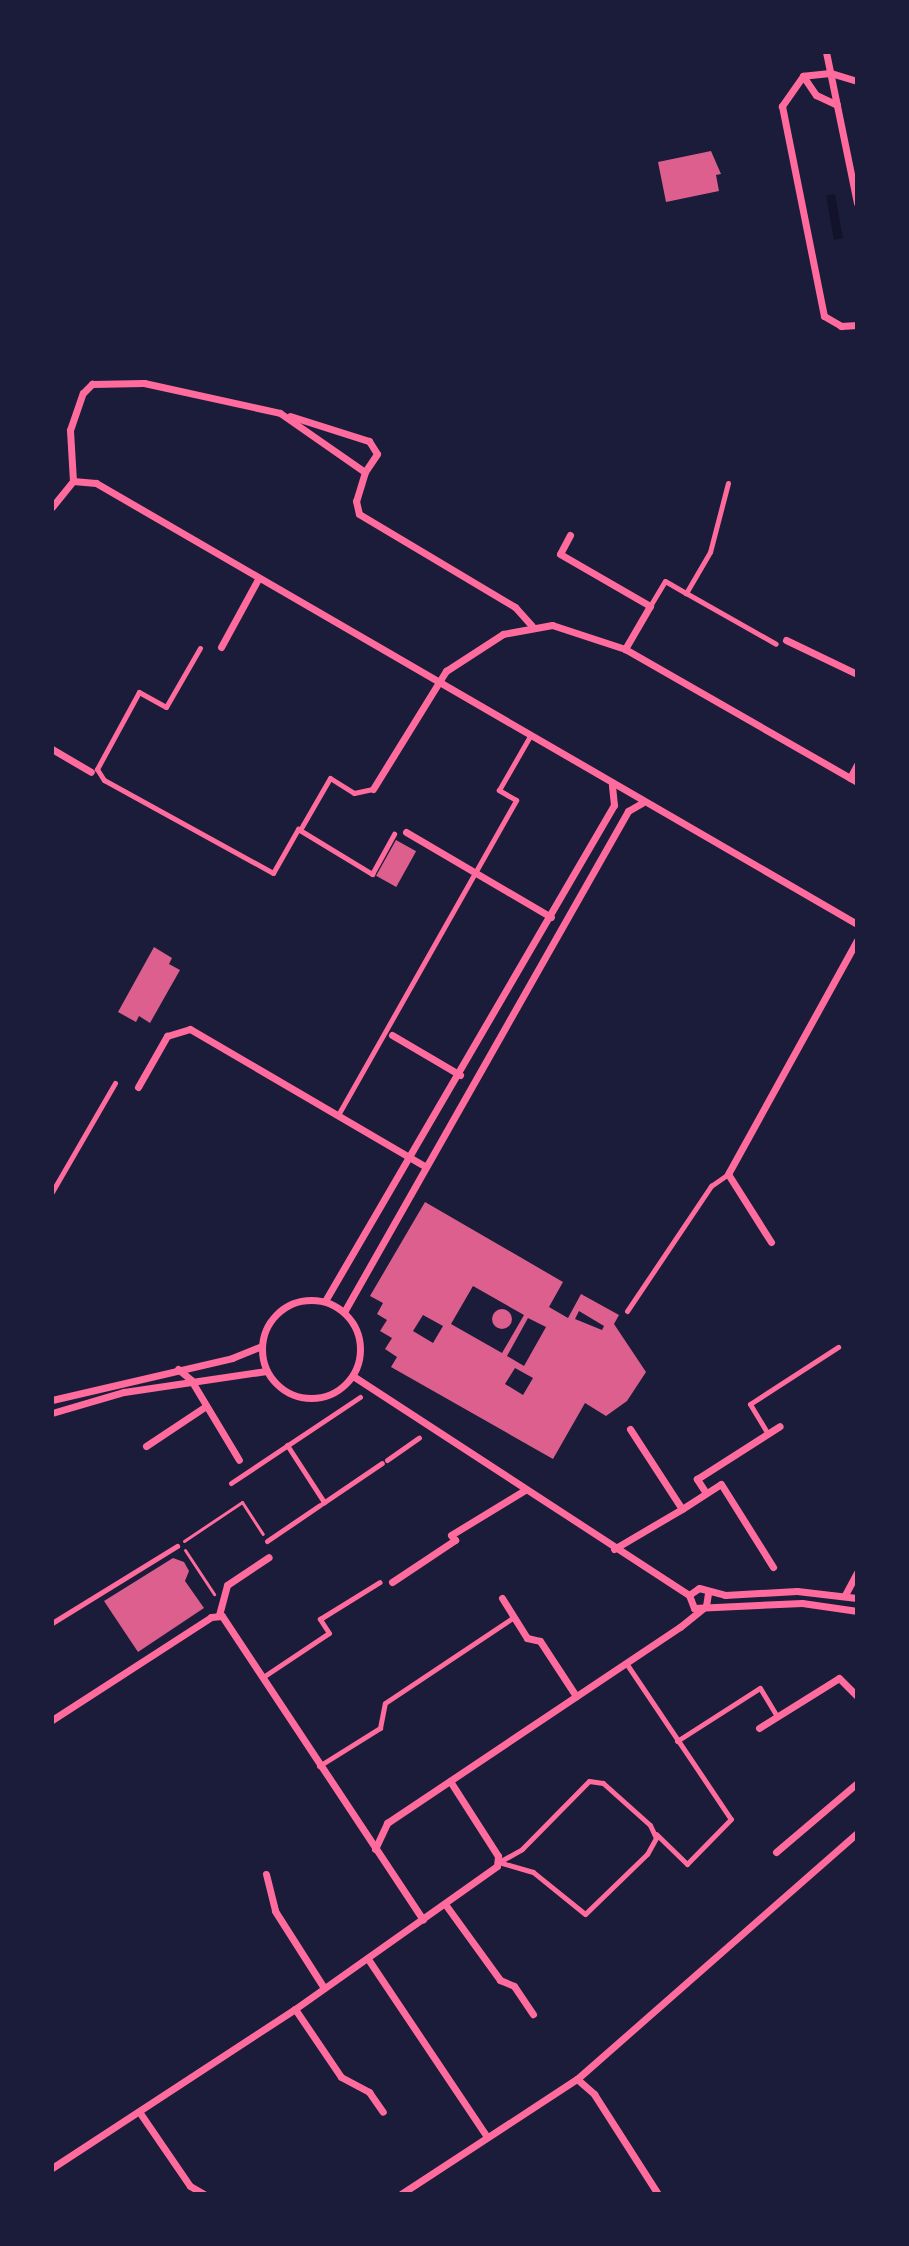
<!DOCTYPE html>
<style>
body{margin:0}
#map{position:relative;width:909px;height:2246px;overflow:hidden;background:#1b1b3a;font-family:"Golos Text",sans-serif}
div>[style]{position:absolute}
.water>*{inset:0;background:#12122b;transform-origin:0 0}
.building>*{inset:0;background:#dd5f8e;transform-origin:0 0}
.round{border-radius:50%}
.path>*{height:3px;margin:-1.5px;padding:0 1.5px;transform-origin:1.5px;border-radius:1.5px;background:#ff6b9d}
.pedestrian>*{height:5px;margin:-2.5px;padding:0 2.5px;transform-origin:2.5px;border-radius:2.5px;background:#ff6b9d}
.minor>*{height:7px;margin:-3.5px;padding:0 3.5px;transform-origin:3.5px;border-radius:3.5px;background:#ff6b9d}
.minor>.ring{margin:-3.5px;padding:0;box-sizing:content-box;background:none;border:7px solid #ff6b9d;border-radius:50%}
span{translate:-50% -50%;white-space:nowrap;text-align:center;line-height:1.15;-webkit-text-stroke:6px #1b1b3a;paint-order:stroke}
.frame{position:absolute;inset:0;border:54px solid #1b1b3a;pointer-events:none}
</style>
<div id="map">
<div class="water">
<i style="left:835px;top:194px;width:45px;height:9px;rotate:80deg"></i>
</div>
<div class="building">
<i style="clip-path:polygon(711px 151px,721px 174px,716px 175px,719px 191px,666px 202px,658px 162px)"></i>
<i style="left:396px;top:840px;width:23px;height:41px;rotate:29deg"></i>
<i style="clip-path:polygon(154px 947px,172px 958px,169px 964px,180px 970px,150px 1023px,139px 1016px,136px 1022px,118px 1012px)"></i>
<i style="clip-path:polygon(evenodd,425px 1202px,563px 1282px,549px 1307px,568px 1318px,581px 1294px,619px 1315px,614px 1324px,646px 1372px,627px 1401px,606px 1416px,585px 1403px,553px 1459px,391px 1367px,397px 1357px,385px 1349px,392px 1338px,380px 1331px,387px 1320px,377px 1314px,383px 1303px,370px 1296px,425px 1202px,473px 1286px,524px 1315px,502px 1353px,451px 1324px,473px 1286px,425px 1202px,579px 1311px,604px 1326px,602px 1330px,575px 1319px,579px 1311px,425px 1202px,423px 1315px,443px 1326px,433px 1343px,413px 1331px,423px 1315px,425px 1202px,528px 1318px,546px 1327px,524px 1366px,507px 1356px,528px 1318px,425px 1202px,515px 1368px,533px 1378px,523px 1395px,505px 1384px,515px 1368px)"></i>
<i class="round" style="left:492px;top:1309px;width:20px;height:20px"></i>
<i style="clip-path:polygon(173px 1558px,184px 1562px,189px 1571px,185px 1581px,204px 1608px,138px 1652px,104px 1601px)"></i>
</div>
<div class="path">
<i style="left:184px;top:1541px;width:70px;rotate:-33.9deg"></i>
<i style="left:242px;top:1502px;width:38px;rotate:57deg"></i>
<i style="left:185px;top:1550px;width:53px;rotate:56.6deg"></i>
</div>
<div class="pedestrian">
<i style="left:728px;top:483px;width:71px;rotate:104.6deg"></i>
<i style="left:710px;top:552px;width:48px;rotate:120.3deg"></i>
<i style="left:686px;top:593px;width:103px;rotate:29.5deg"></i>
<i style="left:650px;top:606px;width:29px;rotate:-59deg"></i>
<i style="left:665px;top:581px;width:24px;rotate:30deg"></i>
<i style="left:200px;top:648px;width:68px;rotate:120deg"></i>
<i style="left:166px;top:707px;width:31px;rotate:-151deg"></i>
<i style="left:139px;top:692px;width:88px;rotate:118.6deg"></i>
<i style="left:97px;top:769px;width:13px;rotate:58deg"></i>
<i style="left:104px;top:780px;width:193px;rotate:28.8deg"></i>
<i style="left:273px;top:873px;width:51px;rotate:-60.4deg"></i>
<i style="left:298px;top:829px;width:87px;rotate:31.3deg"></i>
<i style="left:372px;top:874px;width:46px;rotate:-61.2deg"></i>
<i style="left:300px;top:830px;width:60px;rotate:-60deg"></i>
<i style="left:330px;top:778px;width:28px;rotate:32deg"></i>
<i style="left:354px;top:793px;width:19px;rotate:-12deg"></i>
<i style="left:338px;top:1115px;width:362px;rotate:-60.5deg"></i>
<i style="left:516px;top:800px;width:20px;rotate:-150deg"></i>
<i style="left:499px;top:790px;width:62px;rotate:-60.1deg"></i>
<i style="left:52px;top:1192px;width:126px;rotate:-60deg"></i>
<i style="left:627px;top:1311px;width:151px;rotate:-56.1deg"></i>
<i style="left:711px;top:1186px;width:21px;rotate:-35deg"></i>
<i style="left:768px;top:1434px;width:35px;rotate:-121deg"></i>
<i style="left:750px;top:1404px;width:105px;rotate:-32.9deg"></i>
<i style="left:287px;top:1445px;width:68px;rotate:57deg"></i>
<i style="left:387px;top:1460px;width:39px;rotate:-35deg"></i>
<i style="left:231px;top:1483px;width:155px;rotate:-33.7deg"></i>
<i style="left:323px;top:1503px;width:71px;rotate:-34.1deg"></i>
<i style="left:267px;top:1541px;width:64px;rotate:-34.2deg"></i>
<i style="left:52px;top:1623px;width:147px;rotate:-31.6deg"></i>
<i style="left:626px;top:1663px;width:188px;rotate:56.1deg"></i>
<i style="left:731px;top:1819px;width:63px;rotate:134.4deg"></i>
<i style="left:687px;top:1864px;width:43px;rotate:-135.9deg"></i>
<i style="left:263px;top:1677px;width:79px;rotate:-33.7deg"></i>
<i style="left:329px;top:1633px;width:17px;rotate:-123deg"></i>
<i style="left:320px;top:1619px;width:70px;rotate:-31.7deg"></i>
<i style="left:677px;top:1741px;width:98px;rotate:-32.6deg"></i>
<i style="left:760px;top:1688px;width:33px;rotate:59deg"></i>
<i style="left:319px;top:1766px;width:72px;rotate:-31.9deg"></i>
<i style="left:380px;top:1728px;width:25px;rotate:-79deg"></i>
<i style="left:385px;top:1703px;width:155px;rotate:-33.7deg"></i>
<i style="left:589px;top:1781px;width:14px;rotate:8deg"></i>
<i style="left:603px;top:1783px;width:63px;rotate:41.8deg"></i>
<i style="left:650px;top:1825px;width:14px;rotate:65deg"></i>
<i style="left:656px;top:1838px;width:18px;rotate:119deg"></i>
<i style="left:647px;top:1854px;width:86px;rotate:135.9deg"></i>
<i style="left:585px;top:1914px;width:67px;rotate:-141.1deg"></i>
<i style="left:533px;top:1872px;width:35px;rotate:-164deg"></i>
<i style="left:499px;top:1862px;width:26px;rotate:-29deg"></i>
<i style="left:522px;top:1849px;width:95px;rotate:-45.4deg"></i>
</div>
<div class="minor">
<i style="left:826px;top:52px;width:154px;rotate:78.4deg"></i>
<i style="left:803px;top:76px;width:23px;rotate:56deg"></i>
<i style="left:816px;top:95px;width:23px;rotate:25deg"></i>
<i style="left:857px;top:81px;width:28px;rotate:-163deg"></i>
<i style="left:830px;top:73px;width:27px;rotate:174deg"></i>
<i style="left:803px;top:76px;width:37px;rotate:125deg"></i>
<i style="left:782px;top:106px;width:214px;rotate:78.7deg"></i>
<i style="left:824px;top:316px;width:20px;rotate:30deg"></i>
<i style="left:841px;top:326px;width:16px;rotate:-4deg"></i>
<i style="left:290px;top:416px;width:83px;rotate:17.6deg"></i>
<i style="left:369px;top:441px;width:15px;rotate:58deg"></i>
<i style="left:377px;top:454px;width:22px;rotate:124deg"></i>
<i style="left:73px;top:481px;width:51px;rotate:-93.4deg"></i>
<i style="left:70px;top:430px;width:39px;rotate:-71deg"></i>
<i style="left:83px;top:393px;width:13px;rotate:-45deg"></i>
<i style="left:92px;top:384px;width:52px;rotate:-1.1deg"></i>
<i style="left:144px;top:383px;width:139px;rotate:12.4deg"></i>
<i style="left:280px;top:413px;width:103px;rotate:34.8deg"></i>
<i style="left:365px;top:472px;width:30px;rotate:107deg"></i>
<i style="left:356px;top:501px;width:13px;rotate:77deg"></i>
<i style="left:359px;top:514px;width:182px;rotate:30.8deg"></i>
<i style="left:515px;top:607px;width:25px;rotate:48deg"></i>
<i style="left:52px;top:507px;width:33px;rotate:-51deg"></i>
<i style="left:73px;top:481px;width:23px;rotate:5deg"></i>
<i style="left:96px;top:483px;width:880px;rotate:30.09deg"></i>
<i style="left:570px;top:535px;width:21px;rotate:118deg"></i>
<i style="left:560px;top:554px;width:104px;rotate:30deg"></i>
<i style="left:650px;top:606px;width:50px;rotate:120.2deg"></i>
<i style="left:786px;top:640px;width:79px;rotate:25.6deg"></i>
<i style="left:221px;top:647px;width:77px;rotate:-61.4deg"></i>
<i style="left:52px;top:749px;width:45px;rotate:30.5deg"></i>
<i style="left:850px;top:778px;width:15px;rotate:-62deg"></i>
<i style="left:373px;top:789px;width:139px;rotate:-58.3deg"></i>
<i style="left:446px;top:671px;width:68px;rotate:-33deg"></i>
<i style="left:503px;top:634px;width:50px;rotate:-10.4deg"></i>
<i style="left:552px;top:625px;width:77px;rotate:18.2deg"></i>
<i style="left:625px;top:649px;width:267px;rotate:29.8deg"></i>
<i style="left:406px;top:832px;width:168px;rotate:30.4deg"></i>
<i style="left:392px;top:1035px;width:79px;rotate:30.5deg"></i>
<i style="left:138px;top:1087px;width:59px;rotate:-60.4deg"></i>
<i style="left:167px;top:1036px;width:24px;rotate:-17deg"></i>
<i style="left:190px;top:1029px;width:273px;rotate:30.3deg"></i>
<i style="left:771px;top:1242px;width:80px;rotate:-122.3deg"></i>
<i style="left:728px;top:1174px;width:267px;rotate:-61.1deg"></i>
<i class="ring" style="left:262px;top:1300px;width:91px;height:91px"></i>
<i style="left:325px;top:1301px;width:574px;rotate:-59.77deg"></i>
<i style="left:614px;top:805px;width:20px;rotate:-96deg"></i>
<i style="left:344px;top:1312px;width:576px;rotate:-60.45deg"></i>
<i style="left:628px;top:811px;width:16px;rotate:-30deg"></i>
<i style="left:178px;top:1369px;width:17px;rotate:40deg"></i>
<i style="left:191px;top:1380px;width:93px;rotate:59deg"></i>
<i style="left:353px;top:1376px;width:401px;rotate:33.1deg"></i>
<i style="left:689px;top:1595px;width:14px;rotate:69deg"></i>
<i style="left:694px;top:1608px;width:108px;rotate:-2.7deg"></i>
<i style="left:802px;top:1603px;width:56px;rotate:8.3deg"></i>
<i style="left:52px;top:1400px;width:185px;rotate:-13.1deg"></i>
<i style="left:232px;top:1358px;width:31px;rotate:-22deg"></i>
<i style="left:52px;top:1413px;width:75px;rotate:-16.3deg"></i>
<i style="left:124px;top:1392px;width:144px;rotate:-8.4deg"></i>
<i style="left:630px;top:1429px;width:95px;rotate:57deg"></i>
<i style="left:682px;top:1509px;width:46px;rotate:-32.7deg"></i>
<i style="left:721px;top:1484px;width:98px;rotate:57.9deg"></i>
<i style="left:146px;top:1446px;width:72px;rotate:-33.7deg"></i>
<i style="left:706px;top:1493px;width:17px;rotate:-123deg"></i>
<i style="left:697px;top:1479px;width:98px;rotate:-32.6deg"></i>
<i style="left:614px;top:1549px;width:79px;rotate:-30.5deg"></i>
<i style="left:392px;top:1582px;width:76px;rotate:-33.7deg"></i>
<i style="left:455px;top:1540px;width:6px;rotate:-129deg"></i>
<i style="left:451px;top:1535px;width:87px;rotate:-31.3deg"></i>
<i style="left:689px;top:1595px;width:12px;rotate:-35deg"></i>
<i style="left:699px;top:1588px;width:27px;rotate:15deg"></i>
<i style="left:725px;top:1595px;width:72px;rotate:-3.2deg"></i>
<i style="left:797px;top:1591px;width:60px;rotate:6.7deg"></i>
<i style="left:845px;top:1595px;width:26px;rotate:-62deg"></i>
<i style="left:502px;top:1598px;width:47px;rotate:58deg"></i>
<i style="left:527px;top:1638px;width:13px;rotate:13deg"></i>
<i style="left:540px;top:1641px;width:66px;rotate:56.8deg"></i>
<i style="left:219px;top:1615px;width:31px;rotate:-75deg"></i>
<i style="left:227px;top:1585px;width:50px;rotate:-33.7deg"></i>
<i style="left:52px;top:1720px;width:189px;rotate:-32.9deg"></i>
<i style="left:211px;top:1617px;width:11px;rotate:-5deg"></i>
<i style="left:222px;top:1616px;width:364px;rotate:56.5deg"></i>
<i style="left:759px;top:1728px;width:94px;rotate:-32deg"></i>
<i style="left:839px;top:1678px;width:25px;rotate:45deg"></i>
<i style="left:375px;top:1849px;width:29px;rotate:-65deg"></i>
<i style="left:387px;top:1823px;width:353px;rotate:-33.8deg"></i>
<i style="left:680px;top:1627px;width:33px;rotate:-39deg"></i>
<i style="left:706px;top:1606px;width:13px;rotate:-81deg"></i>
<i style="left:776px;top:1852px;width:106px;rotate:-40.4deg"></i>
<i style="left:266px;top:1874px;width:38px;rotate:76deg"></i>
<i style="left:275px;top:1911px;width:91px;rotate:57.5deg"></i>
<i style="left:445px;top:1904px;width:94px;rotate:54.1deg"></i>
<i style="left:500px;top:1980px;width:15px;rotate:23deg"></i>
<i style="left:514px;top:1986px;width:34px;rotate:56deg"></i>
<i style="left:368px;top:1959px;width:214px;rotate:56.2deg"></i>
<i style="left:295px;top:2009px;width:82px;rotate:55.9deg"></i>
<i style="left:341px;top:2077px;width:32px;rotate:28deg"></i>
<i style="left:369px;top:2092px;width:24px;rotate:55deg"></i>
<i style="left:577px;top:2079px;width:23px;rotate:41deg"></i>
<i style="left:594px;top:2094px;width:119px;rotate:57.4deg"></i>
<i style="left:140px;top:2113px;width:88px;rotate:55.6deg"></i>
<i style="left:190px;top:2186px;width:16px;rotate:30deg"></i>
<i style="left:52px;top:2168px;width:290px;rotate:-33.2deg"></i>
<i style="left:295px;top:2009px;width:247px;rotate:-35.3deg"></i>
<i style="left:497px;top:1866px;width:10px;rotate:-84deg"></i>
<i style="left:498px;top:1856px;width:89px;rotate:-122.6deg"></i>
<i style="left:401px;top:2194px;width:210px;rotate:-33.2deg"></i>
<i style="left:577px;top:2079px;width:373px;rotate:-41.3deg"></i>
</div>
<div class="frame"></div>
</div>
